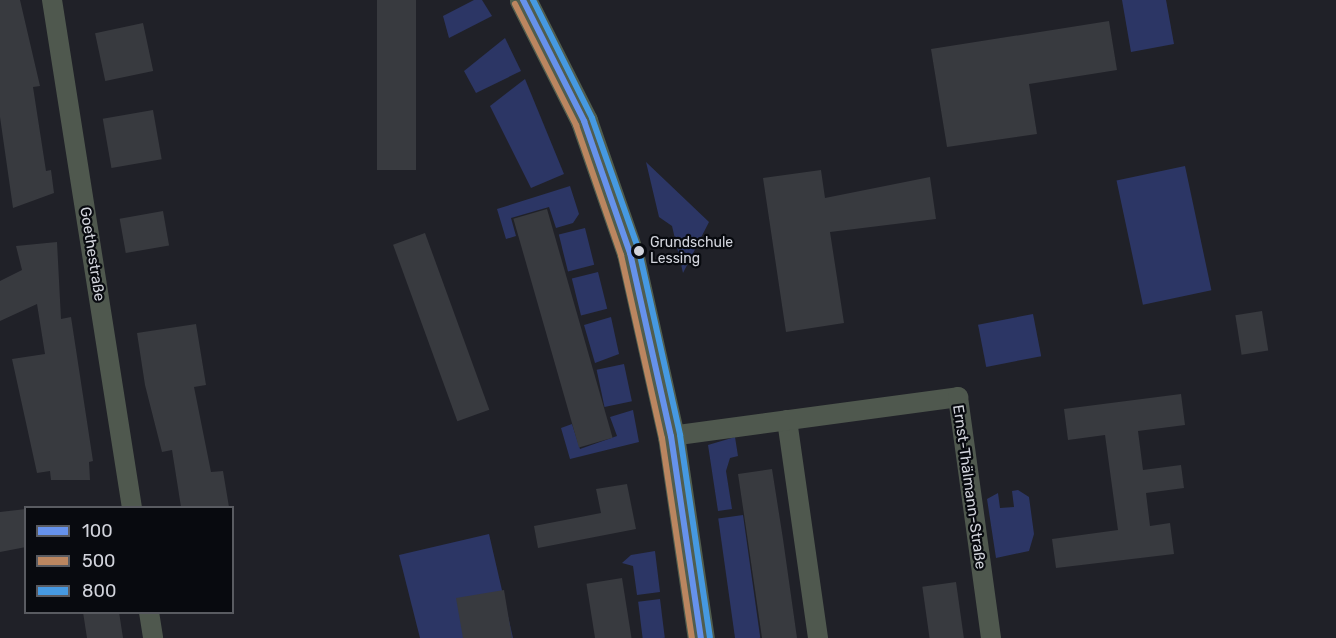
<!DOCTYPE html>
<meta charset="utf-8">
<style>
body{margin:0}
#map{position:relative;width:1336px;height:638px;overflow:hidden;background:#202128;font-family:Rubik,sans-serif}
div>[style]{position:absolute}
.green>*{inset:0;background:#2c3665;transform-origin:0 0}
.building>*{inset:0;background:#383a3f;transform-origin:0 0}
.minor>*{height:20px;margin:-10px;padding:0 10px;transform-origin:10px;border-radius:10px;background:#4f584e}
.secondary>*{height:27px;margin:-13.5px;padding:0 13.5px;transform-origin:13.5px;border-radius:13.5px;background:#505d4e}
.bus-1>*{height:6px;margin:-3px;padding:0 3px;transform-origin:3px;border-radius:3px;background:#6692eb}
.bus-2>*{height:6px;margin:-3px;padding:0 3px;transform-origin:3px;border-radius:3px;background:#bb8660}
.bus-3>*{height:6px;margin:-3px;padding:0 3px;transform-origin:3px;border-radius:3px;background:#4699e1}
.dots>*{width:16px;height:16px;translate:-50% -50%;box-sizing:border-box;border:3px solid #080a0f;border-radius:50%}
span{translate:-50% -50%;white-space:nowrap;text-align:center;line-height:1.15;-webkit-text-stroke:4.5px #080a0f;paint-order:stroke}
.bus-label{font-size:14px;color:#d2d4dc}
.left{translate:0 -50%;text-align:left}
.street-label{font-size:15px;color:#d2d4dc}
.legend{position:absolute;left:24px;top:506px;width:210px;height:108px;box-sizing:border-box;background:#080a0f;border:2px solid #595b61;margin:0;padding:8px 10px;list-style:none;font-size:18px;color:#d2d4dc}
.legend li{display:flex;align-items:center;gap:12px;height:30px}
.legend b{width:30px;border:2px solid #595b61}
</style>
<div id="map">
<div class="green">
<i style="clip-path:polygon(474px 0,482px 0,492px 16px,449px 38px,443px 16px)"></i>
<i style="clip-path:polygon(1122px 0,1166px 0,1174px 44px,1131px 52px)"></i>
<i style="clip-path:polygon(505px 38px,521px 71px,476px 93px,464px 71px)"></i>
<i style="clip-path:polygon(525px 79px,564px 174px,531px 188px,490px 106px)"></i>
<i style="clip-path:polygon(646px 162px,709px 222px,683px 273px,672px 226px,659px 217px)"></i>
<i style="left:1185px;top:166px;width:127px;height:70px;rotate:78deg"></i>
<i style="clip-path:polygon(570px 186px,579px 214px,573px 223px,556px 228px,549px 207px,511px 218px,516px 236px,506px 239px,497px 209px)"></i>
<i style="left:585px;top:228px;width:38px;height:27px;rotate:76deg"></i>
<i style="left:598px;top:272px;width:38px;height:27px;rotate:76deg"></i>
<i style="left:1033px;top:314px;width:43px;height:56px;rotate:79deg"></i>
<i style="clip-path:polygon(611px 317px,619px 354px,595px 363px,584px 325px)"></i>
<i style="left:624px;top:364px;width:38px;height:28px;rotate:78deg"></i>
<i style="clip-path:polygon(633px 410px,639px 442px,570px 459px,561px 428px,572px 424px,580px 449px,617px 436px,610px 417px)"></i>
<i style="clip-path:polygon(735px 437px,738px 456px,730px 458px,726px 471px,732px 509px,718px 511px,708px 445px)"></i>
<i style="clip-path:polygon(1018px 490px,1029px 497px,1034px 534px,1029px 551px,996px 558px,987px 499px,998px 493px,1000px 508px,1014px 507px,1012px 491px)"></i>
<i style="left:743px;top:515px;width:124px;height:25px;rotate:82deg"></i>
<i style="clip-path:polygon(489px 534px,513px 638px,420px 638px,399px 555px)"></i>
<i style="clip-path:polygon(655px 551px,660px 592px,637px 595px,633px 566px,622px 563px,631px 555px)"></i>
<i style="left:660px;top:599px;width:39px;height:22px;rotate:83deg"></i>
</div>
<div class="building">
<i style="clip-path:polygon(0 0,20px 0,40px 86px,33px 87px,46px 171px,51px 170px,54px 193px,13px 208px,0 117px)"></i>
<i style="left:377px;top:0;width:39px;height:170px"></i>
<i style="clip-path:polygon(1109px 21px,1117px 70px,1029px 84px,1037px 134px,947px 147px,931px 49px)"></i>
<i style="left:143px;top:23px;width:49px;height:49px;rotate:78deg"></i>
<i style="left:153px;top:110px;width:50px;height:51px;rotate:80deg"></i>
<i style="clip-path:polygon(821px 170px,825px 198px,930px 177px,936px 219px,830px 232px,844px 323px,786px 332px,763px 178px)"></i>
<i style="left:547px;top:209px;width:238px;height:35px;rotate:74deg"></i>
<i style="left:163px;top:211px;width:35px;height:44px;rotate:80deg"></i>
<i style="left:425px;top:233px;width:188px;height:34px;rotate:70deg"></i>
<i style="clip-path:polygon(57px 242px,61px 319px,71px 317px,93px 461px,89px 462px,90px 480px,51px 480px,50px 471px,37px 473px,12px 359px,45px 354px,37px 304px,0 321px,0 281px,22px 270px,16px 246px)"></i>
<i style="left:1262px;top:311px;width:40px;height:27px;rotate:81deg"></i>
<i style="clip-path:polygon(196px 324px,206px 385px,194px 387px,211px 472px,223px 471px,229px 507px,181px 507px,172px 450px,162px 452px,145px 385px,137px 333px)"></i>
<i style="clip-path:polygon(1181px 394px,1185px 425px,1138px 431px,1143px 470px,1181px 465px,1184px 488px,1146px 493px,1150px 526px,1170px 523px,1174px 554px,1056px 568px,1052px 539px,1118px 530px,1105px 435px,1068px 440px,1064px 409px)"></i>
<i style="clip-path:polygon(772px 469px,783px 539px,797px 638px,762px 638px,746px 528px,738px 474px)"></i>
<i style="clip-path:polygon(627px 484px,636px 529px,538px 548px,534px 526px,601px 513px,596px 489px)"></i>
<i style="clip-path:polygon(26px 509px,26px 547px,0 552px,0 512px)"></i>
<i style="left:622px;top:578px;width:61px;height:36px;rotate:81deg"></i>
<i style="left:956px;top:582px;width:57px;height:34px;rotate:82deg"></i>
<i style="clip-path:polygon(504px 590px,512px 638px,463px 638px,456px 598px)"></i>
<i style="clip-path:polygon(83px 612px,119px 612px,123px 638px,87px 638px)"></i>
</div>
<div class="minor">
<i style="left:52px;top:0;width:514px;rotate:81.05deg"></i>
<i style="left:787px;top:420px;width:220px;rotate:81.9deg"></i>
<i style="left:671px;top:436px;width:290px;rotate:-7.7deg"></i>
<i style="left:958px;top:397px;width:243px;rotate:82.2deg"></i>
<i style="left:149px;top:612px;width:26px;rotate:81deg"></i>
</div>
<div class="secondary">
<i style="left:523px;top:0;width:136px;rotate:63.2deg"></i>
<i style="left:584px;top:121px;width:140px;rotate:70.8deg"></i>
<i style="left:630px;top:253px;width:188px;rotate:77.4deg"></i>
<i style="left:671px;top:436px;width:204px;rotate:81.6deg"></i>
</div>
<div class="bus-1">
<i style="left:523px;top:0;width:136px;rotate:63.2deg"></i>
<i style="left:584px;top:121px;width:140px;rotate:70.8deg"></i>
<i style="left:630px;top:253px;width:188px;rotate:77.4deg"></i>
<i style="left:671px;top:436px;width:204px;rotate:81.6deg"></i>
</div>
<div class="bus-2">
<i style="left:515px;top:4px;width:136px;rotate:63.2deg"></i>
<i style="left:576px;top:125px;width:138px;rotate:70.9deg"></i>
<i style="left:621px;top:255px;width:188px;rotate:77.4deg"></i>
<i style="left:662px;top:438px;width:202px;rotate:81.5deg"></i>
</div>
<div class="bus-3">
<i style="left:533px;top:0;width:132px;rotate:63.4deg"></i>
<i style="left:592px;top:118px;width:141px;rotate:70.5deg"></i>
<i style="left:639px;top:251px;width:189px;rotate:77.4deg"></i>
<i style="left:680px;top:435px;width:204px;rotate:81.6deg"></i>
</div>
<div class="dots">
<i style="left:639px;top:251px;background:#d2d4dc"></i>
</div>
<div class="bus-label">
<span class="left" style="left:650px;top:251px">Grundschule<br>Lessing</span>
</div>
<div class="street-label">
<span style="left:92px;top:254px;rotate:81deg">Goethestraße</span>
<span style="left:969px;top:487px;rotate:82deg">Ernst-Thälmann-Straße</span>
</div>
<ul class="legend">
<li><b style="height:8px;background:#6692eb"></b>100</li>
<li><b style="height:8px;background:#bb8660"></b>500</li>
<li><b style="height:8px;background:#4699e1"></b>800</li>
</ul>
</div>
